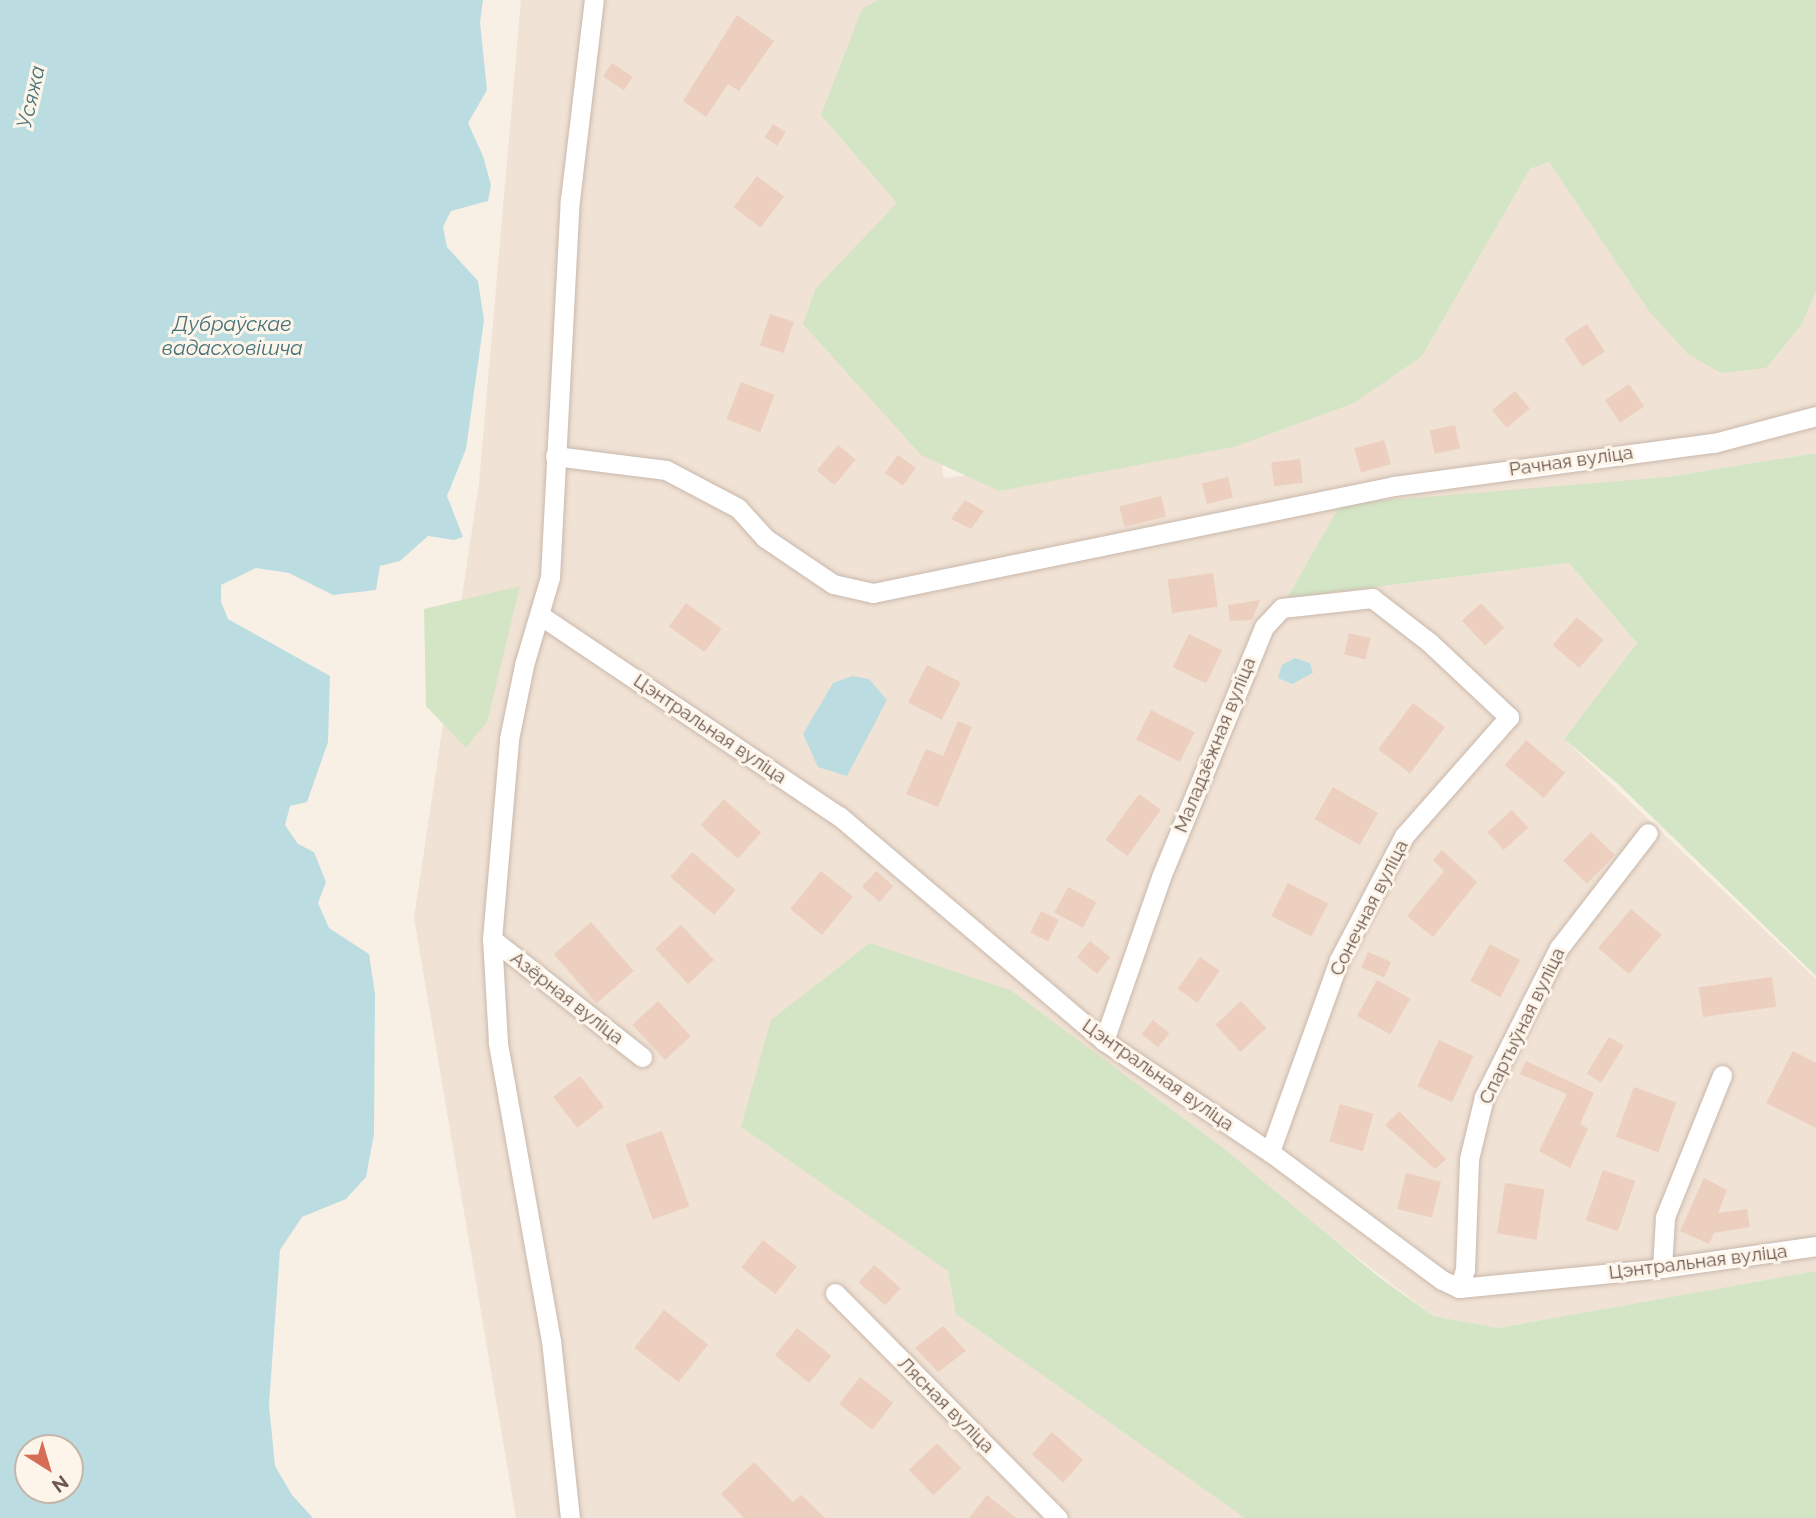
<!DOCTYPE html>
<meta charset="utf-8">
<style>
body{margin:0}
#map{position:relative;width:1816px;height:1518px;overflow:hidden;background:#f9f0e5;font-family:Raleway,sans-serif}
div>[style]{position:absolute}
.residential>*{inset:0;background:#f0e2d4}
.green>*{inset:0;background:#d3e5c5}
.water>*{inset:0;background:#bbdde1}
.building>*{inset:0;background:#eccfbf;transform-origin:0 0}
.roads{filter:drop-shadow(0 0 2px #c9b8ac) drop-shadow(0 0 2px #c9b8ac)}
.street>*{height:19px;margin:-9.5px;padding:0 9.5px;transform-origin:9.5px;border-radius:9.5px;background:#fff}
span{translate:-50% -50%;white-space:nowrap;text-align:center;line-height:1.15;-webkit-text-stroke:6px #fdf5ea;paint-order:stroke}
.street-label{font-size:19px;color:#6f584d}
.water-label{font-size:21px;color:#46737a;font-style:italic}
.north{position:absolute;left:14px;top:1434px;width:70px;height:70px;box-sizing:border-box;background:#fdf5ea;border:2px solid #c4b6ab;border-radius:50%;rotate:143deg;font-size:19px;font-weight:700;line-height:28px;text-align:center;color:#6f584d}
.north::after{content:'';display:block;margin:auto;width:24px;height:32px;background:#d66e57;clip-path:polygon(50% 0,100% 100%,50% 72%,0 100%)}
</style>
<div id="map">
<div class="residential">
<i style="clip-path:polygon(521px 0,951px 0,897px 203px,944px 478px,1234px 447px,1422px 356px,1530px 169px,1549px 162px,1649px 311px,1802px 324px,1816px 291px,1816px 453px,1668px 477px,1288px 598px,1569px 563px,1637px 643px,1564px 739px,1816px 979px,1816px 1271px,1498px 1328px,1433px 1316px,1012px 991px,742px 1128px,952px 1271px,1252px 1518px,516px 1518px,414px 918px,479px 483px)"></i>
</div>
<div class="green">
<i style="clip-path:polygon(878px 0,1816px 0,1816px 291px,1802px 324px,1766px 368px,1721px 373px,1688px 354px,1649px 311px,1549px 162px,1530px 169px,1422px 356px,1354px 403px,1234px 447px,999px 491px,921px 455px,803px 324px,816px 288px,897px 203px,821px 115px,862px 9px)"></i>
<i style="clip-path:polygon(1816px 453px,1816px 976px,1618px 784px,1564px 739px,1637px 643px,1569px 563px,1287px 598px,1341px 504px,1668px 477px)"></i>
<i style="clip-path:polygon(520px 586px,487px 722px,466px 748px,426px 706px,424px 609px)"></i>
<i style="clip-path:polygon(870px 943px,1012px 991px,1223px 1148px,1379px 1277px,1433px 1316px,1498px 1328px,1816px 1271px,1816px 1518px,1245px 1518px,956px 1314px,948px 1271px,741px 1127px,771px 1020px)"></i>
</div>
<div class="water">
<i style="clip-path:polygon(evenodd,0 0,483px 0,480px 22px,487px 90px,468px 123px,483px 156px,491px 185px,488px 201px,451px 211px,443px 227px,447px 247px,478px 281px,484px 320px,466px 449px,447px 496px,463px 537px,454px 540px,428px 536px,400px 561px,380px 566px,376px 590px,333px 595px,289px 573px,256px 568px,221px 585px,221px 602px,228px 619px,330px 676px,328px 742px,307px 802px,290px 806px,285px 825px,298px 844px,314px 852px,326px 882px,318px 903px,329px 928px,369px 954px,375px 994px,374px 1134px,366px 1177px,346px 1199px,302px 1217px,280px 1250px,269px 1405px,275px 1466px,292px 1495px,313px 1518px,0 1518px,0 0,28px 1448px,70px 1448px,70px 1490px,28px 1490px,28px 1448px)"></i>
<i style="clip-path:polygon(1295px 658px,1310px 663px,1313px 673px,1292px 684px,1278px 678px,1282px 665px)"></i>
<i style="clip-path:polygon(852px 676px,869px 679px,887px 700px,847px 776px,818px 767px,803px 734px,833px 683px)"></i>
</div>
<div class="building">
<i style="clip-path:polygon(737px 15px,774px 41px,739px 91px,728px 84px,706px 117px,683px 101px)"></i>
<i style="left:612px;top:63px;width:25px;height:16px;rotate:34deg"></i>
<i style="left:773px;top:124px;width:15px;height:16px;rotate:32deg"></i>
<i style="left:757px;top:176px;width:34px;height:39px;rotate:37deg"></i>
<i style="left:770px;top:314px;width:25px;height:33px;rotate:18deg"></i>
<i style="left:1587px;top:324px;width:33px;height:27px;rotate:57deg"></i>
<i style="left:741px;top:382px;width:36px;height:40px;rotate:21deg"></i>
<i style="left:1629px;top:384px;width:27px;height:29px;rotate:56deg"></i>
<i style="left:1515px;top:391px;width:23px;height:30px;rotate:50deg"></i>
<i style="left:1455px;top:425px;width:24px;height:26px;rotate:78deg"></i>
<i style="left:1384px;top:440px;width:25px;height:31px;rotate:74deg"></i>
<i style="left:838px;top:445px;width:23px;height:33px;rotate:40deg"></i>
<i style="left:898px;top:455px;width:22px;height:22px;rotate:36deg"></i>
<i style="left:1300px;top:459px;width:24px;height:29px;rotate:83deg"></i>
<i style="left:1228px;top:477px;width:21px;height:27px;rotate:76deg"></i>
<i style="left:1161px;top:496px;width:21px;height:43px;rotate:76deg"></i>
<i style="clip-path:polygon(965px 500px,984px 511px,971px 529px,951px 519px)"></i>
<i style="left:1213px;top:573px;width:34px;height:46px;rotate:82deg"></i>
<i style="clip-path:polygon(1260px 600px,1252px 620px,1230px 621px,1228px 605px)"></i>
<i style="left:686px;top:603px;width:44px;height:29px;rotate:36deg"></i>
<i style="left:1481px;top:603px;width:34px;height:26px;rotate:47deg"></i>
<i style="left:1577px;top:617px;width:35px;height:37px;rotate:41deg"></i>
<i style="left:1349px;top:633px;width:22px;height:22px;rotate:13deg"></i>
<i style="left:1189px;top:634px;width:37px;height:37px;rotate:26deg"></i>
<i style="left:927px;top:665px;width:38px;height:42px;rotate:27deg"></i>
<i style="left:1413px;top:703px;width:40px;height:58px;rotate:37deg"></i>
<i style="left:1151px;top:710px;width:49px;height:33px;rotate:27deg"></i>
<i style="clip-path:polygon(958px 721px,972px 727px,938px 807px,906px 794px,926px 749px,943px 756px)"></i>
<i style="left:1526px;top:740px;width:51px;height:33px;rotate:40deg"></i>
<i style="left:1333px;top:787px;width:52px;height:37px;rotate:30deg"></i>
<i style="left:1139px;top:794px;width:27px;height:57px;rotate:36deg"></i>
<i style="left:724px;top:799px;width:50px;height:35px;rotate:42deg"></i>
<i style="left:1512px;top:810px;width:24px;height:33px;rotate:48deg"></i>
<i style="left:1591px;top:832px;width:33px;height:40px;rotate:44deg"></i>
<i style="clip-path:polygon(1442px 850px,1477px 882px,1433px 937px,1407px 916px,1444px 871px,1433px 860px)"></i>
<i style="left:692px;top:852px;width:58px;height:33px;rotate:41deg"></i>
<i style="left:821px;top:871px;width:41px;height:49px;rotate:39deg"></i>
<i style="left:876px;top:871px;width:23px;height:21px;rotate:41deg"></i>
<i style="left:1288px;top:883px;width:45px;height:37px;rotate:27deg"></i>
<i style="left:1068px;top:887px;width:32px;height:29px;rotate:28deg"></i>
<i style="left:1631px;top:909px;width:40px;height:51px;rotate:40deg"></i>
<i style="left:1041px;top:911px;width:20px;height:24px;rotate:27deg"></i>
<i style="left:591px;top:922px;width:65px;height:49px;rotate:49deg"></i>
<i style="left:681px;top:925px;width:48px;height:35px;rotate:47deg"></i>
<i style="left:1090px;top:941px;width:26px;height:21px;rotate:39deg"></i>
<i style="left:1490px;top:944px;width:34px;height:42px;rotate:28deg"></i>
<i style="left:1368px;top:952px;width:25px;height:17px;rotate:23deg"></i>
<i style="left:1200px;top:957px;width:24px;height:39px;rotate:35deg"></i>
<i style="left:1772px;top:977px;width:30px;height:74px;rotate:82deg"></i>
<i style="left:1377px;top:980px;width:38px;height:41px;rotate:29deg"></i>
<i style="left:658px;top:1001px;width:48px;height:35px;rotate:47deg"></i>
<i style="left:1241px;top:1001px;width:37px;height:35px;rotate:47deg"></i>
<i style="left:1153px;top:1020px;width:21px;height:18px;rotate:39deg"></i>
<i style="left:1609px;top:1037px;width:17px;height:43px;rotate:31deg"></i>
<i style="left:1439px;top:1040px;width:38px;height:51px;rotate:25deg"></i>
<i style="clip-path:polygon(1793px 1051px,1816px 1063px,1816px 1128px,1766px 1103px)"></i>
<i style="clip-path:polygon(1526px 1061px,1594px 1093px,1580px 1124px,1588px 1129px,1570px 1168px,1539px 1151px,1567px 1094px,1520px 1074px)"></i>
<i style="left:580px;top:1076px;width:39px;height:34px;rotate:52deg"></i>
<i style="left:1634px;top:1087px;width:45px;height:53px;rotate:20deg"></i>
<i style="left:1340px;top:1104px;width:35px;height:39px;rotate:16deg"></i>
<i style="clip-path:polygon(1399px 1111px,1446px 1159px,1435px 1169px,1385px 1125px)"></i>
<i style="left:662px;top:1131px;width:80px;height:39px;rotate:70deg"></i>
<i style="left:1603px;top:1170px;width:34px;height:53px;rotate:19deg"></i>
<i style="left:1406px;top:1173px;width:36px;height:37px;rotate:14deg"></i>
<i style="clip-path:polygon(1704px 1178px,1727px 1190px,1718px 1213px,1747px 1209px,1750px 1227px,1714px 1233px,1709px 1244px,1680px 1231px)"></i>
<i style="left:1505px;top:1183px;width:40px;height:51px;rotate:9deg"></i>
<i style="left:763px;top:1240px;width:43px;height:35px;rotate:38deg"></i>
<i style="left:874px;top:1265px;width:35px;height:23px;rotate:41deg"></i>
<i style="left:664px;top:1310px;width:56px;height:48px;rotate:38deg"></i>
<i style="clip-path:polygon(943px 1326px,966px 1351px,938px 1372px,915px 1348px)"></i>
<i style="left:797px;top:1328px;width:44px;height:35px;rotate:39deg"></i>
<i style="left:860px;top:1377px;width:42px;height:34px;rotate:38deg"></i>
<i style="left:1052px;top:1432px;width:42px;height:30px;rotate:42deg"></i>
<i style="left:937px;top:1443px;width:35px;height:39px;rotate:46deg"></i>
<i style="clip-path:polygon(754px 1462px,793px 1502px,801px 1495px,825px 1518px,744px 1518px,721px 1494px)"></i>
<i style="clip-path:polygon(987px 1495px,1016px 1518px,969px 1518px)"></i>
</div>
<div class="roads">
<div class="street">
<i style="left:555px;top:456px;width:112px;rotate:7.2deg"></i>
<i style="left:666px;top:470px;width:81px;rotate:27.8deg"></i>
<i style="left:738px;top:508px;width:40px;rotate:48deg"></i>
<i style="left:765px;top:538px;width:82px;rotate:34.1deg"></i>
<i style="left:833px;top:584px;width:41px;rotate:12.7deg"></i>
<i style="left:873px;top:593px;width:532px;rotate:-11.61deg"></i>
<i style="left:1394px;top:486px;width:323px;rotate:-7.7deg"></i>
<i style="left:1714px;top:443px;width:106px;rotate:-14.8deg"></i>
<i style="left:541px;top:616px;width:359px;rotate:33.9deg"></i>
<i style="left:839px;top:816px;width:348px;rotate:40.3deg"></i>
<i style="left:1104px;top:1041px;width:200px;rotate:33.8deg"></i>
<i style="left:1270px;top:1152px;width:214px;rotate:36.7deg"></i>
<i style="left:1442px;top:1280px;width:19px;rotate:25deg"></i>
<i style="left:1459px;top:1288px;width:204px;rotate:-5.6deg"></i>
<i style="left:1662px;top:1268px;width:156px;rotate:-8.1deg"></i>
<i style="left:492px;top:939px;width:191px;rotate:38.2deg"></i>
<i style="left:1104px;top:1041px;width:174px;rotate:-70.8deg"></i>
<i style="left:1161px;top:877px;width:270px;rotate:-67.6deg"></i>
<i style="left:1264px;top:627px;width:26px;rotate:-47deg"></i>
<i style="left:1282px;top:608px;width:91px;rotate:-6.3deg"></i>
<i style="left:1372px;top:598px;width:72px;rotate:37.7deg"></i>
<i style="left:1429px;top:642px;width:110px;rotate:43.2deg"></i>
<i style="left:1509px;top:717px;width:159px;rotate:131.4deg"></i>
<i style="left:1404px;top:836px;width:140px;rotate:117.7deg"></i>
<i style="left:1339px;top:960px;width:204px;rotate:109.8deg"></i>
<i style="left:1662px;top:1268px;width:51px;rotate:-86.6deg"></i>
<i style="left:1665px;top:1217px;width:153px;rotate:-68.1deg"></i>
<i style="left:1459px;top:1288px;width:19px;rotate:-72deg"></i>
<i style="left:1465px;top:1270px;width:111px;rotate:-87.9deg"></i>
<i style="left:1469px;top:1159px;width:64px;rotate:-76.4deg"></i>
<i style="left:1484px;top:1097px;width:167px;rotate:-63.3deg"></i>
<i style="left:1559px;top:948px;width:145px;rotate:-52.3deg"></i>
<i style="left:835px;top:1293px;width:317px;rotate:45.3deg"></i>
<i style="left:570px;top:1518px;width:178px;rotate:-96.1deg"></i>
<i style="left:551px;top:1341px;width:304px;rotate:-100.1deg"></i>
<i style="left:498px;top:1042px;width:103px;rotate:-93.3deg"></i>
<i style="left:492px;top:939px;width:201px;rotate:-85.1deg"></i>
<i style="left:509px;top:739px;width:76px;rotate:-78.5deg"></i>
<i style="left:524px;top:665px;width:92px;rotate:-73.5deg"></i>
<i style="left:550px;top:577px;width:378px;rotate:-87deg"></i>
<i style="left:570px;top:200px;width:201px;rotate:-83.2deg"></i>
</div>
</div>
<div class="street-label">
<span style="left:1571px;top:461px;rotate:-8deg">Рачная вуліца</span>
<span style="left:710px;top:729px;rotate:34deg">Цэнтральная вуліца</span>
<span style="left:1215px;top:745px;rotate:-68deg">Маладзёжная вуліца</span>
<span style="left:1369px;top:908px;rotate:-63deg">Сонечная вуліца</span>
<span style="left:567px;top:998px;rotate:38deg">Азёрная вуліца</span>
<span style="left:1522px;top:1026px;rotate:-64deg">Спартыўная вуліца</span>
<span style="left:1158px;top:1075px;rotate:35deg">Цэнтральная вуліца</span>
<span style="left:1698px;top:1262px;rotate:-7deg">Цэнтральная вуліца</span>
<span style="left:946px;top:1405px;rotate:45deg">Лясная вуліца</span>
</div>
<div class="water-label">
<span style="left:31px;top:97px;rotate:-77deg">Усяжа</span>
<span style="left:232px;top:336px">Дубраўскае<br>вадасховішча</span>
</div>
<div class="north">N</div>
</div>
